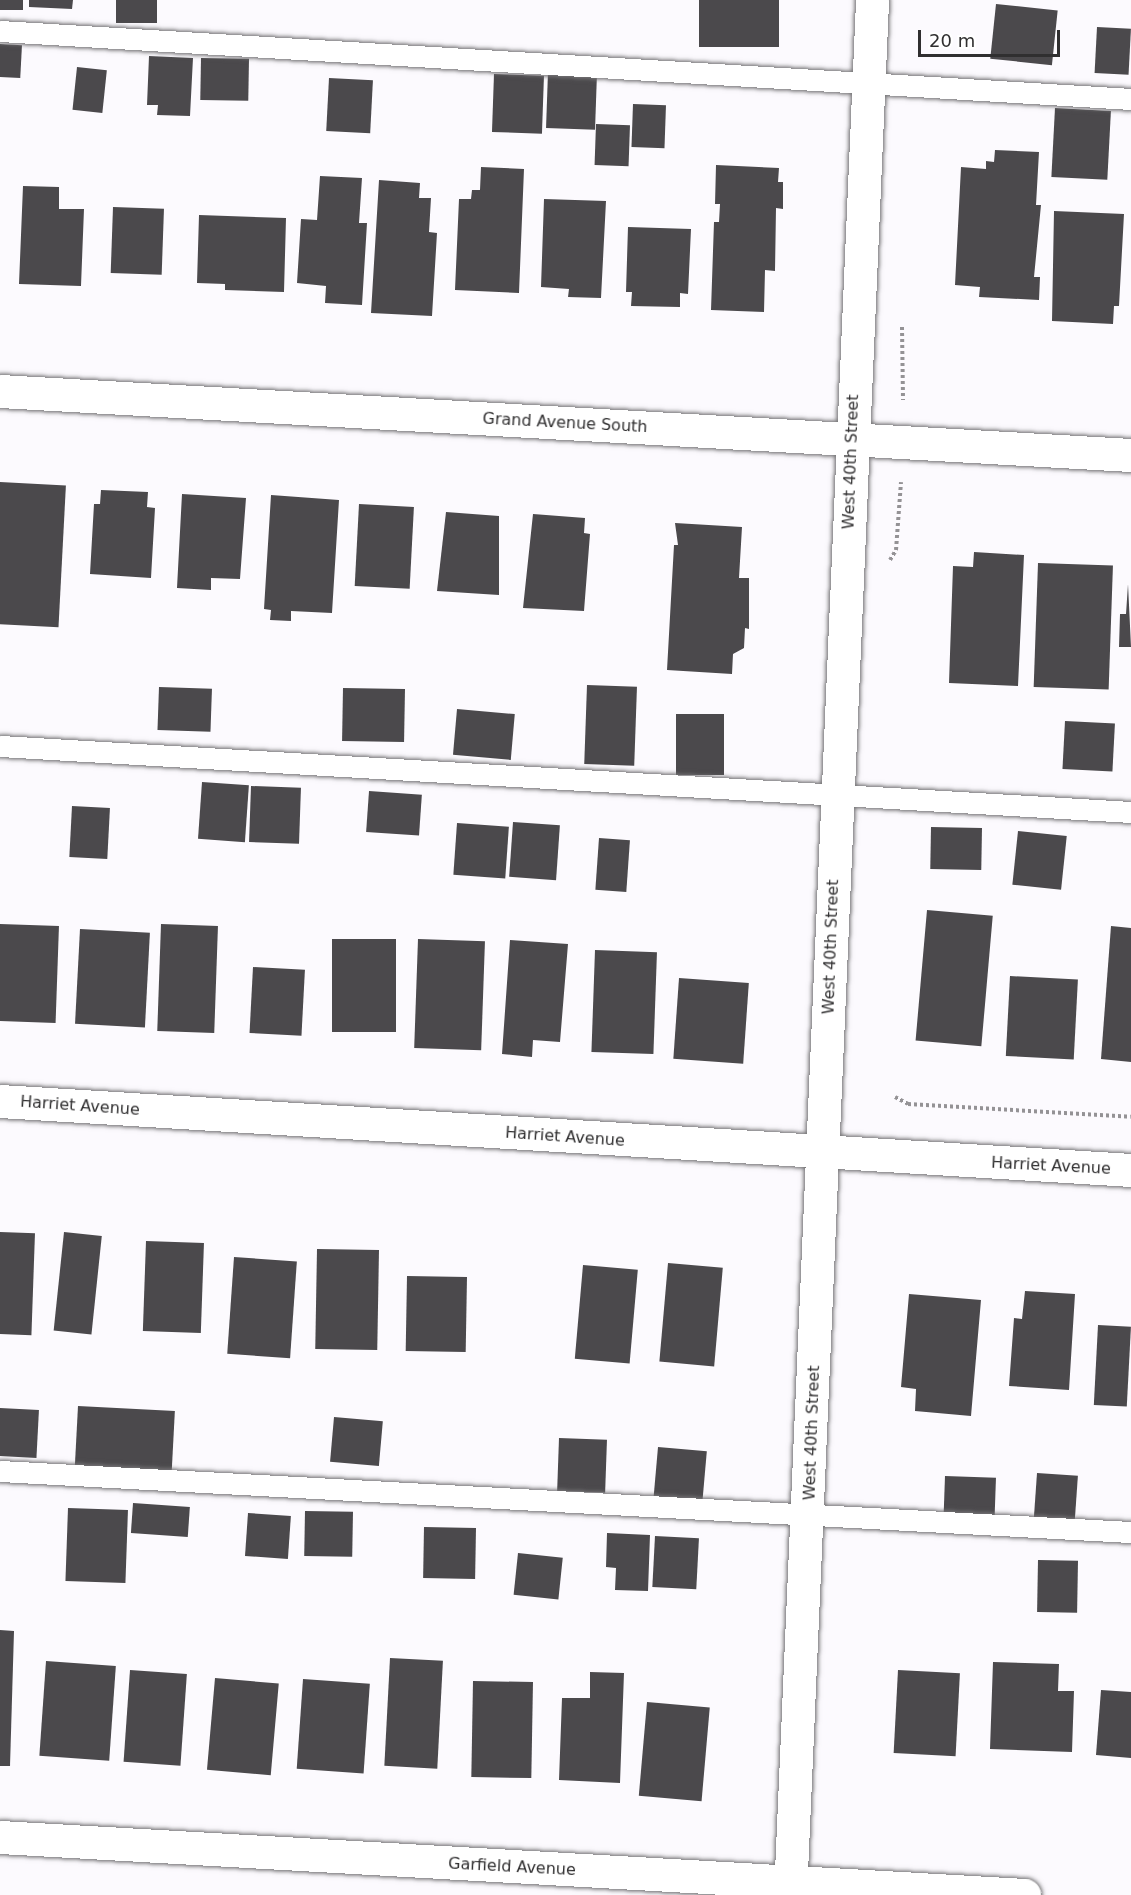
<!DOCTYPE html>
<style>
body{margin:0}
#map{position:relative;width:1131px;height:1895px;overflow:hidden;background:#fcfafe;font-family:"DejaVu Sans",sans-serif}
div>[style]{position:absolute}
.building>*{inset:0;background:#4b494c;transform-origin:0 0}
.path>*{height:4px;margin-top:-2px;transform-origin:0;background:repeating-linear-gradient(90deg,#949295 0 3px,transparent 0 6px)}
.roads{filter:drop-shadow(0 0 2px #767577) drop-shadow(0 0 2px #767577)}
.service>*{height:21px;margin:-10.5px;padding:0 10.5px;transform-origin:10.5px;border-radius:10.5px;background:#fff}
.minor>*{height:33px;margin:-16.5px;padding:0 16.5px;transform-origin:16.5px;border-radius:16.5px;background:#fff}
.tertiary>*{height:33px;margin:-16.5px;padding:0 16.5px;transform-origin:16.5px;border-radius:16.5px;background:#fff}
span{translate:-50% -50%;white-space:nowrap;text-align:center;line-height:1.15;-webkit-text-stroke:6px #fff;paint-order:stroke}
.street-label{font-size:16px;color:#302f30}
.scale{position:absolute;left:918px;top:30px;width:142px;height:27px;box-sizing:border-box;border:3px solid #302f30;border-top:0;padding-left:8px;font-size:18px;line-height:21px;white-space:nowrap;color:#302f30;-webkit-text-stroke:4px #fff;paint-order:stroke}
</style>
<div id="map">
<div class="building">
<i style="left:0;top:0;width:23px;height:10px"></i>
<i style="clip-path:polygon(29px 0,73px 0,72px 9px,29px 7px)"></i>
<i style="left:116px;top:0;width:41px;height:23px"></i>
<i style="left:699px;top:0;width:80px;height:47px"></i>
<i style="left:996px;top:4px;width:62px;height:55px;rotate:6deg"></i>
<i style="left:1097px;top:27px;width:34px;height:46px;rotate:3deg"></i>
<i style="left:0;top:44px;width:22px;height:33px;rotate:3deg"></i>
<i style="clip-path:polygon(149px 56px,193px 58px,190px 116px,157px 115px,158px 105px,147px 105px)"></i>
<i style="left:201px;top:58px;width:48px;height:42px;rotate:1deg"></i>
<i style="left:77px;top:67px;width:30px;height:43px;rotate:6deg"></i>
<i style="left:548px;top:72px;width:49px;height:56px;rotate:2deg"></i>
<i style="left:494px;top:74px;width:50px;height:58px;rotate:2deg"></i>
<i style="left:329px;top:78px;width:44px;height:53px;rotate:3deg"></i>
<i style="left:633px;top:104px;width:33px;height:43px;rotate:2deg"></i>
<i style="left:1055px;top:108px;width:56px;height:69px;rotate:3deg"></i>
<i style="left:596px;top:124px;width:34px;height:41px;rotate:2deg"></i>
<i style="clip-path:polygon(995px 150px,1039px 152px,1036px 205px,1041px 205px,1034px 277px,1040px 277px,1039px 300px,979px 297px,980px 287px,955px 285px,961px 167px,986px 169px,986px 161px,994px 162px)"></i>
<i style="clip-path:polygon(716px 165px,779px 168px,778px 182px,783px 182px,783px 209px,776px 208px,775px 271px,765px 270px,764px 312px,711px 310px,714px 222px,719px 222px,720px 204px,715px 204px)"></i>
<i style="clip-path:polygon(481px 167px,524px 169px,519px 293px,455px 290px,459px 199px,471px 199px,472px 190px,480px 190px)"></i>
<i style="clip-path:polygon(320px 176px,362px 178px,359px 223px,367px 223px,362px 305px,325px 303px,326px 286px,297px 283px,301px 219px,317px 220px)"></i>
<i style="clip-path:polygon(379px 180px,420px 183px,419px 198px,431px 198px,429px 232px,437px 233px,432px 316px,371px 313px)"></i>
<i style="clip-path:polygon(23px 186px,59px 187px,59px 209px,84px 209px,81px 286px,19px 284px)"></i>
<i style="clip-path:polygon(544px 199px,606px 201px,601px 298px,568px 297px,569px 289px,541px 287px)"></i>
<i style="left:113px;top:207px;width:51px;height:66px;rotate:2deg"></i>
<i style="clip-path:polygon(1054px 211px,1124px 214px,1119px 306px,1114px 306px,1113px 324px,1052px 321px)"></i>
<i style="clip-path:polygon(199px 215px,286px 218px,284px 292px,225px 290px,225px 284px,197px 283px)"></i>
<i style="clip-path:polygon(628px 227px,691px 229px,688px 294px,680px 293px,680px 307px,631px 306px,632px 292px,626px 292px)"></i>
<i style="left:0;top:482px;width:66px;height:142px;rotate:3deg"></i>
<i style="clip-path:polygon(101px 490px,148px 492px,147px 507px,155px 508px,151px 578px,90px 574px,94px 504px,100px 504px)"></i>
<i style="clip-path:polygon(182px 494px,246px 498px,240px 579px,211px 578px,211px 590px,177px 588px)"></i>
<i style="clip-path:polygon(271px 495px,339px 500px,332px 613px,291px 611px,291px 621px,270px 620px,271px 610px,264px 609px)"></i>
<i style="left:359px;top:504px;width:55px;height:82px;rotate:3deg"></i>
<i style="clip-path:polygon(446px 512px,499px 516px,499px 595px,437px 591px)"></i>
<i style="clip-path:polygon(533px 514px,585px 518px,584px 533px,590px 534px,584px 611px,523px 608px)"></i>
<i style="clip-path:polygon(675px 523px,742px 527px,739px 578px,749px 578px,749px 629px,745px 628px,744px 648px,733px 654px,732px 674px,667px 670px,674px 545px,678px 545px)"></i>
<i style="clip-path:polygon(974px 552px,1024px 555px,1018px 686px,949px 683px,953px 566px,973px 567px)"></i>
<i style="left:1038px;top:563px;width:75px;height:124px;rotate:2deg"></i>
<i style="clip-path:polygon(1128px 584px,1131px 647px,1119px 647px,1120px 614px,1126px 614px)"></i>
<i style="left:587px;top:685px;width:50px;height:79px;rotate:2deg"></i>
<i style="left:159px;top:687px;width:53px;height:43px;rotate:2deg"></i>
<i style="left:343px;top:688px;width:62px;height:53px;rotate:1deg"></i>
<i style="left:457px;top:709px;width:58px;height:46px;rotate:5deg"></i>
<i style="left:676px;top:714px;width:48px;height:61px"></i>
<i style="left:1065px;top:721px;width:50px;height:48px;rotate:3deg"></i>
<i style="left:202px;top:782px;width:47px;height:57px;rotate:4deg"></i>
<i style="left:251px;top:786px;width:50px;height:56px;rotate:2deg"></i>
<i style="left:369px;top:791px;width:53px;height:41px;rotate:4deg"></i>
<i style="left:72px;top:806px;width:38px;height:51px;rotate:3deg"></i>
<i style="left:513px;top:822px;width:47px;height:55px;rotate:4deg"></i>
<i style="left:457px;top:823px;width:52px;height:52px;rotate:4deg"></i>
<i style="left:931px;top:827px;width:51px;height:42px;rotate:1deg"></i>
<i style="left:1018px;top:831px;width:49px;height:54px;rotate:6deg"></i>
<i style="left:599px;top:838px;width:31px;height:52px;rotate:4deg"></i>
<i style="left:927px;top:910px;width:66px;height:131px;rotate:5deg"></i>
<i style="left:0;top:924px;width:59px;height:97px;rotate:2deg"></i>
<i style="left:161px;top:924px;width:57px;height:107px;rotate:2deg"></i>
<i style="clip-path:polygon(1111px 926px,1131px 928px,1131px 1062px,1101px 1059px)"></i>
<i style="left:80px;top:929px;width:70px;height:95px;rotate:3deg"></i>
<i style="left:332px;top:939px;width:64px;height:93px"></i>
<i style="left:418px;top:939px;width:67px;height:109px;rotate:2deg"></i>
<i style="clip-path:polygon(510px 940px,568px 944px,560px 1042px,533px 1040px,532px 1057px,502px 1054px)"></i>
<i style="left:595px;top:950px;width:62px;height:102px;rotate:2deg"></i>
<i style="left:253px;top:967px;width:52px;height:66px;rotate:3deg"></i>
<i style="left:1010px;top:976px;width:68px;height:80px;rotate:3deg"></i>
<i style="left:679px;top:978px;width:70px;height:81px;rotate:4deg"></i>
<i style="left:0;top:1232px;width:35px;height:102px;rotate:2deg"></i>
<i style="left:64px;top:1232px;width:38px;height:99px;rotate:6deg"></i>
<i style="left:146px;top:1241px;width:58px;height:90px;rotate:2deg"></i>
<i style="left:317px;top:1249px;width:62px;height:100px;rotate:1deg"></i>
<i style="left:234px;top:1257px;width:63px;height:97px;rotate:4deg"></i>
<i style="left:668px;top:1263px;width:55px;height:99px;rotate:5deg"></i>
<i style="left:583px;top:1265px;width:55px;height:94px;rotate:5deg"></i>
<i style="left:407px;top:1276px;width:60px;height:75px;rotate:1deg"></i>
<i style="clip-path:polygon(1025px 1291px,1075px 1294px,1069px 1390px,1009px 1386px,1014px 1318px,1022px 1319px)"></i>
<i style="clip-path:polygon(909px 1294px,981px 1300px,971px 1416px,915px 1411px,916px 1389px,901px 1387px)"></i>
<i style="left:1098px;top:1325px;width:33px;height:80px;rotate:3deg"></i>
<i style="left:78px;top:1406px;width:97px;height:63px;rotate:3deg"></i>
<i style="left:0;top:1408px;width:39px;height:48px;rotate:3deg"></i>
<i style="left:334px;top:1417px;width:49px;height:45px;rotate:5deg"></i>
<i style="left:559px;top:1438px;width:48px;height:53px;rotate:2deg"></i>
<i style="left:658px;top:1447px;width:49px;height:56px;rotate:5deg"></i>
<i style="left:1037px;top:1473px;width:41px;height:51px;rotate:4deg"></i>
<i style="left:945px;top:1476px;width:51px;height:44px;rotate:2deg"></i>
<i style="left:133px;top:1503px;width:57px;height:30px;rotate:4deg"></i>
<i style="left:68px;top:1508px;width:60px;height:73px;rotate:2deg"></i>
<i style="left:305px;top:1511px;width:48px;height:45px;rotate:1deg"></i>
<i style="left:248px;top:1513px;width:43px;height:43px;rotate:4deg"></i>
<i style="left:424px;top:1527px;width:52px;height:51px;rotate:1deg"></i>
<i style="clip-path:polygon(607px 1533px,650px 1535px,648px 1591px,615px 1590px,616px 1568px,606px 1567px)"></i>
<i style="left:655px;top:1536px;width:44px;height:51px;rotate:3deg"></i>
<i style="left:518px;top:1553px;width:45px;height:42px;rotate:6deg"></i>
<i style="left:1038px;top:1560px;width:40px;height:52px;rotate:1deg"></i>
<i style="clip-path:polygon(0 1630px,14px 1631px,10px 1766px,0 1766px)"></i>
<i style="left:390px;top:1658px;width:53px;height:108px;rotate:3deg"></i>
<i style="left:46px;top:1661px;width:70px;height:95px;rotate:4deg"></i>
<i style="clip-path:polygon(993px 1662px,1059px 1664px,1058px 1691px,1074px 1691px,1072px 1752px,990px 1749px)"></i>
<i style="left:130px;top:1670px;width:57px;height:92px;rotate:4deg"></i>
<i style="left:898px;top:1670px;width:62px;height:83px;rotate:3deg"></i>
<i style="clip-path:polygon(590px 1672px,624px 1673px,620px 1783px,559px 1780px,562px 1698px,590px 1698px)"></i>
<i style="left:215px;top:1678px;width:64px;height:92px;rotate:5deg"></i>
<i style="left:303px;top:1679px;width:67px;height:90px;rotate:4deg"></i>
<i style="left:473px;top:1681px;width:60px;height:96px;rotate:1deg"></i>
<i style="clip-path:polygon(1101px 1690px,1131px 1692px,1131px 1758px,1096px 1755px)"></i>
<i style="left:647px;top:1702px;width:63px;height:94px;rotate:5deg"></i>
</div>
<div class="path">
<i style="left:902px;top:327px;width:73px;rotate:89.2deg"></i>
<i style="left:890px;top:560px;width:12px;rotate:-59deg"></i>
<i style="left:896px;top:550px;width:68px;rotate:-85.8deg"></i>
<i style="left:895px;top:1097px;width:15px;rotate:28deg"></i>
<i style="left:908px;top:1104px;width:223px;rotate:3.3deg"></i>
</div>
<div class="roads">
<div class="service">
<i style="left:0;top:31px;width:1133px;rotate:3.44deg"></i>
<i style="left:0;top:746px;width:1133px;rotate:3.34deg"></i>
<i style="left:0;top:1471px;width:1133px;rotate:3.09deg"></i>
</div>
<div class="minor">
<i style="left:0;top:391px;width:1133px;rotate:3.24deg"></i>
<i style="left:0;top:1101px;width:1133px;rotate:3.49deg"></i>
<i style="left:0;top:1837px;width:1026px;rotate:3.24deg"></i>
</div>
<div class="tertiary">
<i style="left:790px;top:1895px;width:1897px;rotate:-87.52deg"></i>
</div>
</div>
<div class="street-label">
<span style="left:565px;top:423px;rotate:3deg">Grand Avenue South</span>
<span style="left:851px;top:462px;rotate:-88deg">West 40th Street</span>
<span style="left:831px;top:947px;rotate:-88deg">West 40th Street</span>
<span style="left:80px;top:1106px;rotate:4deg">Harriet Avenue</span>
<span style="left:565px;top:1137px;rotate:4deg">Harriet Avenue</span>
<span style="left:1051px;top:1166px;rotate:3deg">Harriet Avenue</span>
<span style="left:812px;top:1433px;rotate:-88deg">West 40th Street</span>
<span style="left:512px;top:1867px;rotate:3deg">Garfield Avenue</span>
</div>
<div class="scale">20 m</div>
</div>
